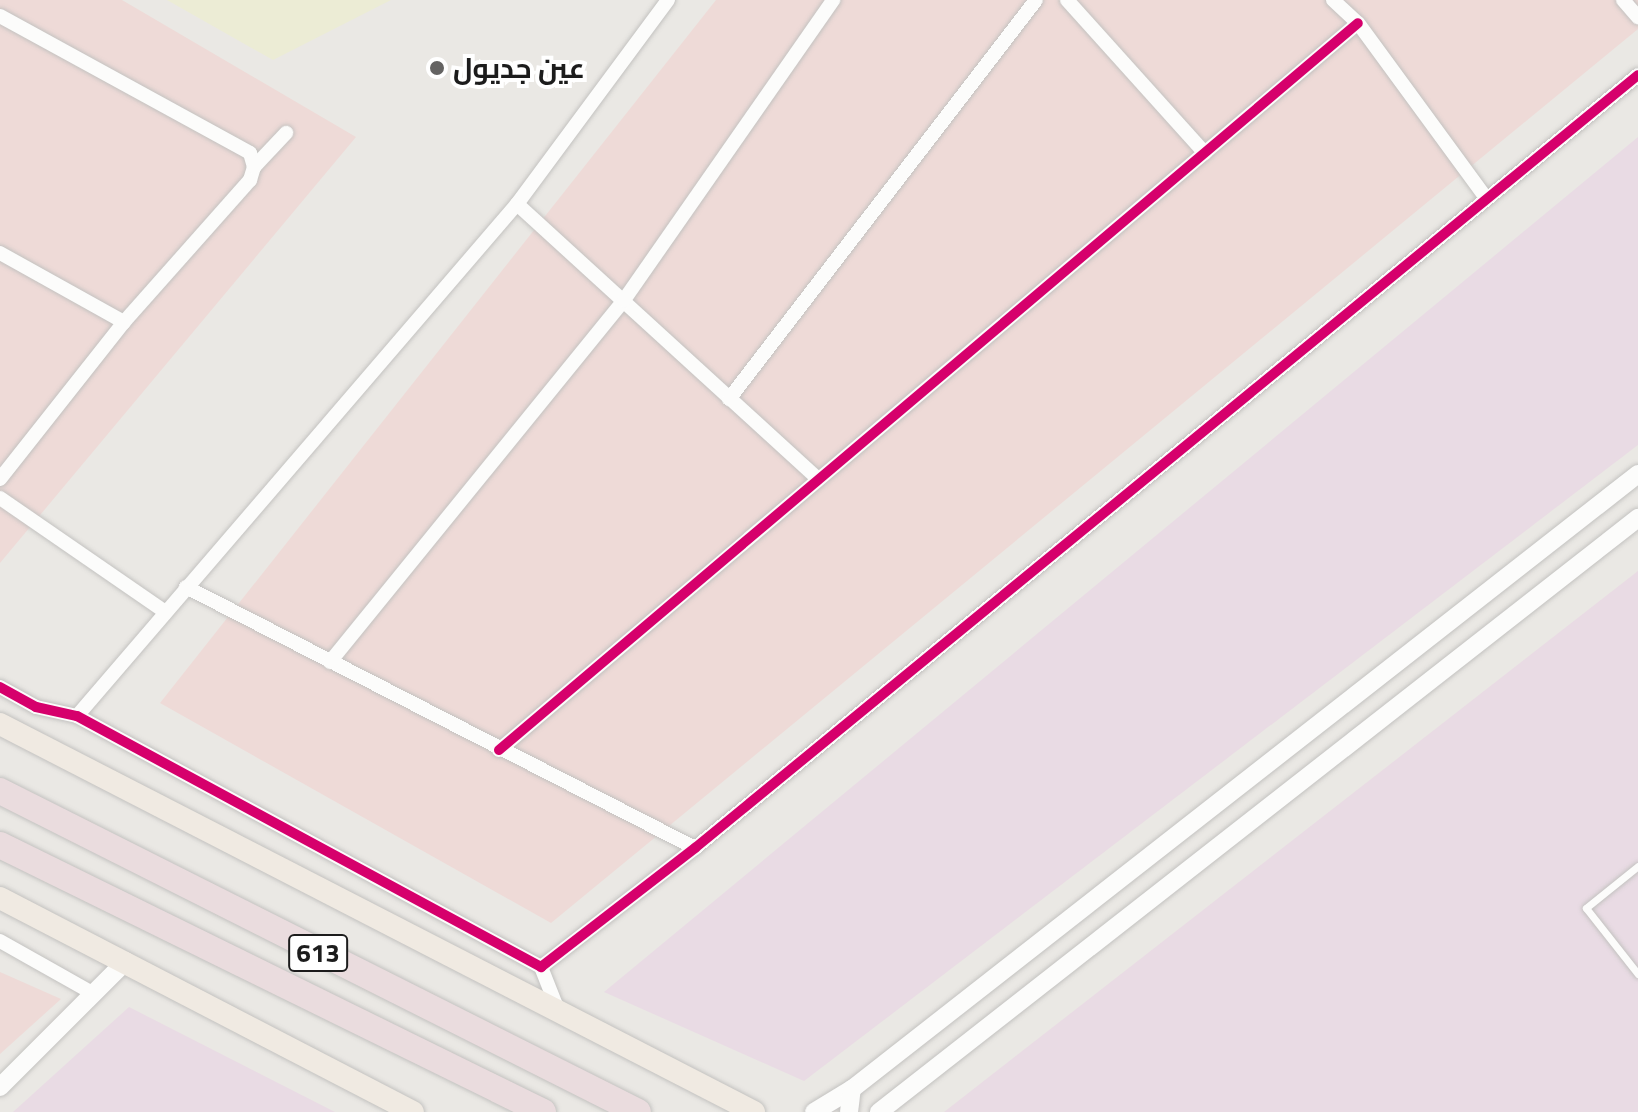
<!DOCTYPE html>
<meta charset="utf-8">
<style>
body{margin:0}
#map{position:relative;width:1638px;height:1112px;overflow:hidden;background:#eae8e4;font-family:"Titillium Web",Cairo,sans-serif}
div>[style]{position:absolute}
.commercial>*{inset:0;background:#eedad7}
.industrial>*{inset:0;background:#e9dbe4}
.farmland>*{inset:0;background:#ececd5}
.roads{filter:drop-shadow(0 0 2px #c3c2c0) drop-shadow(0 0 2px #c3c2c0)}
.service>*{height:7px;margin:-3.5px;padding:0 3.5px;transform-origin:3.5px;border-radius:3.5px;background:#fcfcfb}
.minor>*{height:14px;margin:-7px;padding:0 7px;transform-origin:7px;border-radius:7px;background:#fcfcfb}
.tertiary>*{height:18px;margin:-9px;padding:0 9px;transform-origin:9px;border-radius:9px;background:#fcfcfb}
.primary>*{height:22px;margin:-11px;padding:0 11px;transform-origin:11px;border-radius:11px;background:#f0eae2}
.motorway>*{height:26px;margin:-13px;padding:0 13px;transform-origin:13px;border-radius:13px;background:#eadcde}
.cycleway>*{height:10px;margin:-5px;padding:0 5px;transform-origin:5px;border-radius:5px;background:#d6006c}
.dots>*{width:22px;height:22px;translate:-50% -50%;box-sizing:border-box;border:4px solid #fff;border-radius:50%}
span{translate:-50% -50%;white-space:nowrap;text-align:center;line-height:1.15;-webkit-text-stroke:8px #fff;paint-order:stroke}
.shield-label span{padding:2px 6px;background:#fff;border:2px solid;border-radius:6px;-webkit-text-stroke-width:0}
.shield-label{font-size:26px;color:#1c1c1c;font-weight:700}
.poi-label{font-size:28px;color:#1c1c1c;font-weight:700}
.left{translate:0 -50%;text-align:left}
</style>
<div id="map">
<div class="commercial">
<i style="clip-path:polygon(0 0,122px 0,356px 137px,0 563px)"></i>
<i style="clip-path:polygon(716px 0,1638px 0,1638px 29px,551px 923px,160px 703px)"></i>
<i style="clip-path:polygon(0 972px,61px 999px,0 1054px)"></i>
</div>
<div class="industrial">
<i style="clip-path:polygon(1638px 137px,1638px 445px,804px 1081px,604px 992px)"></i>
<i style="clip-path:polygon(1638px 571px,1638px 1112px,944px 1112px)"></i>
<i style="clip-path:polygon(129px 1007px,335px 1112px,13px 1112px)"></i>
</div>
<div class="farmland">
<i style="clip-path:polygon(167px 0,391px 0,273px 60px)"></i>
</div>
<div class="roads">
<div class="service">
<i style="left:1638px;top:866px;width:67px;rotate:141.1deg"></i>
<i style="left:1586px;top:908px;width:84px;rotate:51.8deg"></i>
</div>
<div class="minor">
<i style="left:1067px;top:0;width:206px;rotate:48deg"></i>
<i style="left:1333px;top:0;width:34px;rotate:43deg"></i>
<i style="left:1358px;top:23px;width:217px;rotate:53.8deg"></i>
<i style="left:1623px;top:0;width:23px;rotate:49deg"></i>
<i style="left:0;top:16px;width:285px;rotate:28.7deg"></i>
<i style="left:250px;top:153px;width:15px;rotate:74deg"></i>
<i style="left:254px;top:167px;width:14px;rotate:107deg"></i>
<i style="left:250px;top:180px;width:190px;rotate:131.6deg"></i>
<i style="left:124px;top:322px;width:200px;rotate:128.3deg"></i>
<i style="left:254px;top:167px;width:47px;rotate:-46.7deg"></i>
<i style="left:517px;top:204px;width:408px;rotate:42.4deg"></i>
<i style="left:0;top:253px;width:142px;rotate:29.1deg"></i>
<i style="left:729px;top:399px;width:503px;rotate:-52.42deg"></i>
<i style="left:0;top:498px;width:201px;rotate:34.6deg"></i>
<i style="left:186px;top:587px;width:572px;rotate:27.15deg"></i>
<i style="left:330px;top:662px;width:466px;rotate:-50.9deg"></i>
<i style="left:624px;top:300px;width:366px;rotate:-55.1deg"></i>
<i style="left:0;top:687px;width:41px;rotate:29.1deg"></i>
<i style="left:36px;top:707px;width:42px;rotate:12.4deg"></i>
<i style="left:77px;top:716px;width:528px;rotate:28.41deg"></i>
<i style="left:541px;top:967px;width:195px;rotate:-37.7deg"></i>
<i style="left:695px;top:848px;width:1219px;rotate:-39.34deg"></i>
<i style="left:77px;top:716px;width:675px;rotate:-49.33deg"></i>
<i style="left:517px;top:204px;width:254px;rotate:-53.5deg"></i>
<i style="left:499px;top:750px;width:1125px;rotate:-40.24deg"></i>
<i style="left:0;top:941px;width:108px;rotate:29.4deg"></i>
<i style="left:541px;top:967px;width:46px;rotate:68.4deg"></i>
</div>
<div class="tertiary">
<i style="left:0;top:1087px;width:178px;rotate:-45deg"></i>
<i style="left:814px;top:1112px;width:44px;rotate:-31.2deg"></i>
<i style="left:852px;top:1089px;width:998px;rotate:-38.04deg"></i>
<i style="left:849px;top:1112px;width:23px;rotate:-83deg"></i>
<i style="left:879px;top:1112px;width:964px;rotate:-38.05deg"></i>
</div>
<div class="primary">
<i style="left:0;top:724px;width:848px;rotate:27.23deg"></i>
<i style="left:0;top:898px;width:465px;rotate:27.4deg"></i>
</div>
<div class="motorway">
<i style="left:0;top:791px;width:714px;rotate:26.71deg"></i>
<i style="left:0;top:845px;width:605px;rotate:26.18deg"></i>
</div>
</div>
<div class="cycleway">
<i style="left:0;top:687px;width:41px;rotate:29.1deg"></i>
<i style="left:36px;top:707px;width:42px;rotate:12.4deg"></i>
<i style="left:77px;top:716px;width:528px;rotate:28.41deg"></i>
<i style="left:541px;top:967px;width:195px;rotate:-37.7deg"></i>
<i style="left:695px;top:848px;width:1219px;rotate:-39.34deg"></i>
<i style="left:499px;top:750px;width:1125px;rotate:-40.24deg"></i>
</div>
<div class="dots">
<i style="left:437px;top:68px;background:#646362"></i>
</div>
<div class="shield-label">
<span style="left:318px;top:953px">613</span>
</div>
<div class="poi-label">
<span class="left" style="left:453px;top:68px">عين جديول</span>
</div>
</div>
